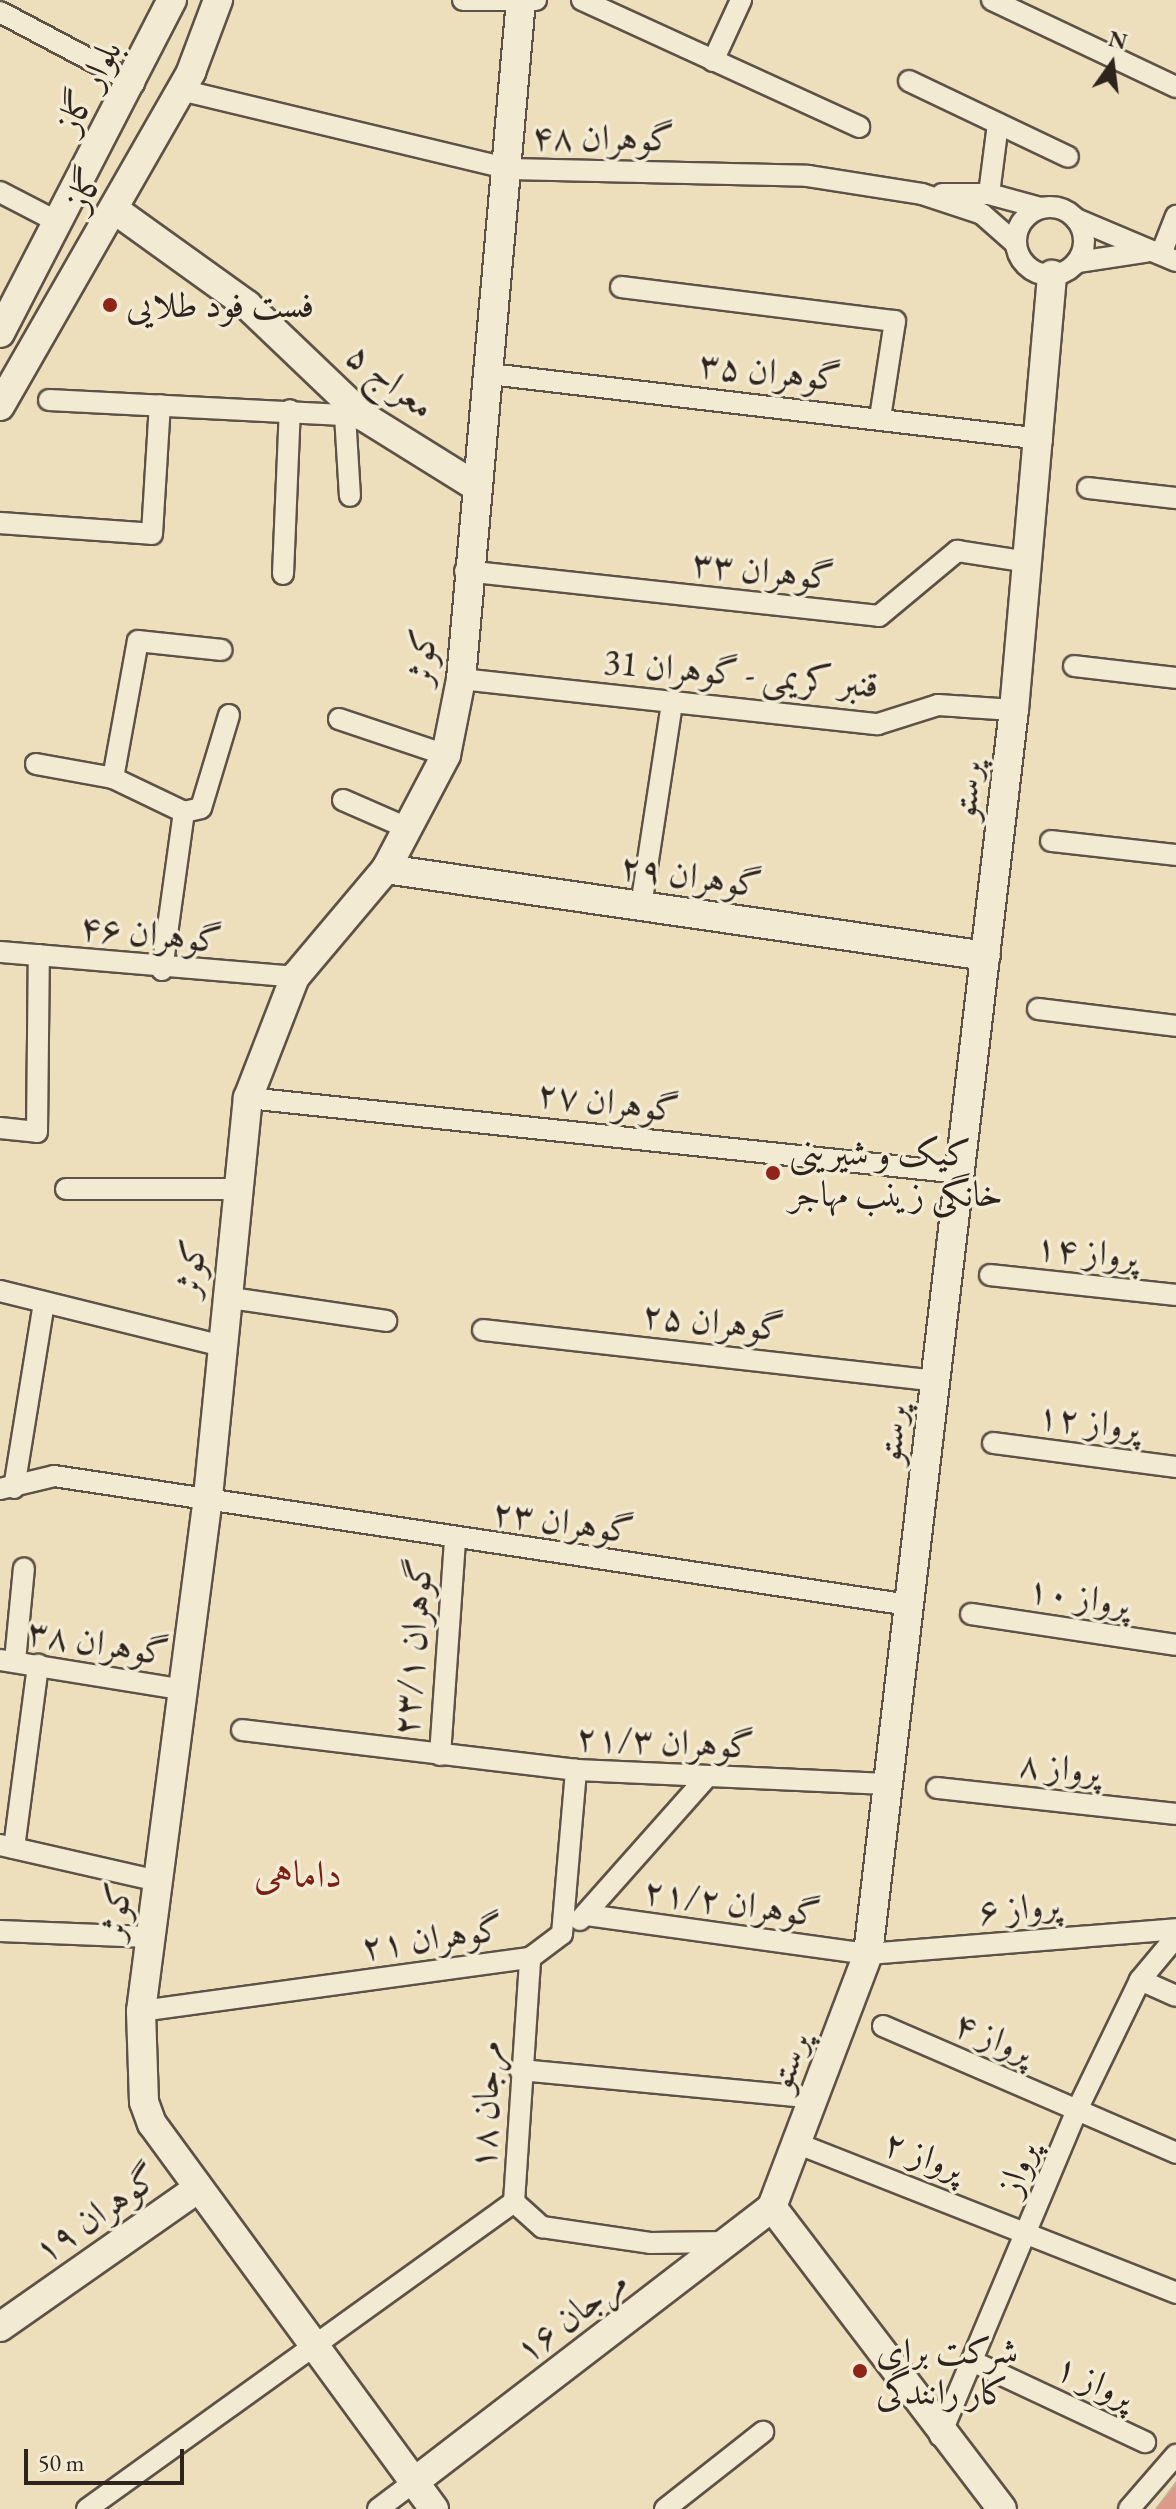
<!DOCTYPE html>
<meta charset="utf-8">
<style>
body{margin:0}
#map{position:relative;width:1176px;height:2509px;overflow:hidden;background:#eddebc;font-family:"EB Garamond",Amiri,serif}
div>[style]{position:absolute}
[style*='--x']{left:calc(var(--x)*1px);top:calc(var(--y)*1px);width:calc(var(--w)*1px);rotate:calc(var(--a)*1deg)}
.shadow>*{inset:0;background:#0003}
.building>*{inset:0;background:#db9a8a}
.roads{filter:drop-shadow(2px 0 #5e5246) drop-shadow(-2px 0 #5e5246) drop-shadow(0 2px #5e5246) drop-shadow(0 -2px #5e5246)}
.street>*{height:20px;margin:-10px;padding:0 10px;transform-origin:10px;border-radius:10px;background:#f3ead3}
.street>.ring{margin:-10px;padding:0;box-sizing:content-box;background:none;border:20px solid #f3ead3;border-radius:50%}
.secondary>*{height:28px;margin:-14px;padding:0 14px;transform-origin:14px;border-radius:14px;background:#f3ead3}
.dots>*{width:22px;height:22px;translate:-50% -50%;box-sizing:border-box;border:4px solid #f3ead3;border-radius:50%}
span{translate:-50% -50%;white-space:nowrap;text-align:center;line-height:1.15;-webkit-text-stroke:7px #f3ead3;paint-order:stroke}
.street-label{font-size:36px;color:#2f231e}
.poi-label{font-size:36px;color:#2f231e}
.left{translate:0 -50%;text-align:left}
.neighbourhood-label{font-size:38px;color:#7a1f14}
.north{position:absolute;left:1072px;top:24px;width:80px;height:80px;-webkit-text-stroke:6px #f3ead3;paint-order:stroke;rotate:14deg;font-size:22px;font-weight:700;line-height:32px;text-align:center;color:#2f231e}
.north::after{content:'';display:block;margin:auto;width:28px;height:36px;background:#2f231e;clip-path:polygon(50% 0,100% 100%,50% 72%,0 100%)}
.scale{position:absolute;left:24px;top:2449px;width:160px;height:36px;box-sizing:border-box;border:4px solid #2f231e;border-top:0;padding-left:10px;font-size:24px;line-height:28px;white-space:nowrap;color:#2f231e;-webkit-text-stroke:6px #f3ead3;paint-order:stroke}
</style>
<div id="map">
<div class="shadow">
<i style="clip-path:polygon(1176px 2481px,1176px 2509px,1155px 2509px)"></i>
</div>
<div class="building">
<i style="clip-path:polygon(1176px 2485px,1176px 2509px,1156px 2509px)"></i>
</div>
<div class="roads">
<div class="street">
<i style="--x:463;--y:0;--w:73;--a:0"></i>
<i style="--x:582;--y:0;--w:305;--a:24.6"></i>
<i style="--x:992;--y:0;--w:204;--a:25.3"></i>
<i style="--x:0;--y:12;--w:152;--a:27.9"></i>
<i style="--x:713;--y:61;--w:67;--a:-65.3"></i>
<i style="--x:909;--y:81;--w:176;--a:25.5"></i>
<i style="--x:181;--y:90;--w:338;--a:13.5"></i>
<i style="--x:510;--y:169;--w:298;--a:1.3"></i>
<i style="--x:808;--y:176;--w:115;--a:9"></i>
<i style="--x:922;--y:194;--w:63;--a:18.4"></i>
<i style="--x:982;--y:214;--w:45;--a:41.4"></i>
<i style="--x:0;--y:192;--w:68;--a:27.3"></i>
<i style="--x:942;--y:194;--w:47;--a:0"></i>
<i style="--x:989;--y:194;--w:54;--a:15.1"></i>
<i style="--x:989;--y:194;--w:71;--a:-82.7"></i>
<i class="ring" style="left:1016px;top:207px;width:48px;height:48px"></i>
<i style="--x:1076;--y:219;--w:108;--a:22.8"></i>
<i style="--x:1161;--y:254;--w:41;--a:-68.5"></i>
<i style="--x:1078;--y:262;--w:68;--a:-8.5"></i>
<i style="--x:621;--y:287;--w:276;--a:7.1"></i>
<i style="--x:895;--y:321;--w:98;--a:98.8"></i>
<i style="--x:490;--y:374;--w:556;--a:6.72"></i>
<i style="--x:49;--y:400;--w:314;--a:2.9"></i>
<i style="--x:345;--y:415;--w:81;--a:86.5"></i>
<i style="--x:1088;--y:488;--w:89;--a:6.5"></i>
<i style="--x:0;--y:523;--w:152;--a:4.1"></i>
<i style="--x:152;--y:534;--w:129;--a:-86.5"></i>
<i style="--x:465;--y:571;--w:416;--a:6.2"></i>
<i style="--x:879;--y:616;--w:102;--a:-39.8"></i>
<i style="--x:957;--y:551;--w:73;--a:8.7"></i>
<i style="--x:283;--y:574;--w:164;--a:-87.6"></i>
<i style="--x:1074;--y:666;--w:103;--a:6.7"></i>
<i style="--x:461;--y:679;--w:419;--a:6.2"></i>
<i style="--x:878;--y:724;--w:63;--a:-17.6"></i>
<i style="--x:938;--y:705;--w:76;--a:3.8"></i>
<i style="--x:339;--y:719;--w:113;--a:18.6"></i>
<i style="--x:36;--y:764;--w:78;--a:10.3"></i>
<i style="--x:113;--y:778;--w:79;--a:25.6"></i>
<i style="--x:113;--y:778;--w:139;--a:-79.7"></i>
<i style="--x:138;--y:641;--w:84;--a:6.1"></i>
<i style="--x:343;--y:800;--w:70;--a:23.6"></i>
<i style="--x:1051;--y:841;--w:126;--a:6.4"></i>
<i style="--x:641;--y:906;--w:204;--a:-81.3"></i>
<i style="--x:0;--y:952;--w:296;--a:4.8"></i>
<i style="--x:162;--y:970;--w:160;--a:-82.1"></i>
<i style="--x:184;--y:812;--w:17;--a:-13"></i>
<i style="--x:201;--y:808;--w:97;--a:-73.2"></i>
<i style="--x:1038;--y:1009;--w:139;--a:7"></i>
<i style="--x:248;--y:1098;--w:716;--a:6.01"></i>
<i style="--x:0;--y:1128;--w:37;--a:6"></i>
<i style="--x:37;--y:1132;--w:177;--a:-89.4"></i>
<i style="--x:66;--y:1189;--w:173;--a:0"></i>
<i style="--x:990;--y:1275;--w:187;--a:6.1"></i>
<i style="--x:0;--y:1291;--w:225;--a:13.9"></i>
<i style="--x:224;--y:1297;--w:164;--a:8.4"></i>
<i style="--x:483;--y:1330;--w:455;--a:6.4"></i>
<i style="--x:993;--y:1443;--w:185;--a:7.5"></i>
<i style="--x:14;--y:1488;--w:188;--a:-80.8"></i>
<i style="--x:0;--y:1489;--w:56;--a:-13.5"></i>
<i style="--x:54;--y:1476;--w:865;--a:8.58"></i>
<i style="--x:971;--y:1614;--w:207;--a:8.6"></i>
<i style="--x:0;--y:1660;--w:187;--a:9.2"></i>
<i style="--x:15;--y:1661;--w:93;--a:-84.5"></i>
<i style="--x:242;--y:1730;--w:336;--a:6.8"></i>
<i style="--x:576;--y:1770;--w:312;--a:2.6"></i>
<i style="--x:440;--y:1755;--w:217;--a:-86"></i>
<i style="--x:937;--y:1788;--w:240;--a:6.2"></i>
<i style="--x:0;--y:1845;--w:162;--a:12.8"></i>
<i style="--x:14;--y:1848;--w:185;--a:-82.5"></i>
<i style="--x:587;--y:1915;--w:284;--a:7.9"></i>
<i style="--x:868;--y:1954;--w:309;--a:-4.6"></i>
<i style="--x:580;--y:1920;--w:188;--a:-48.4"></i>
<i style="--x:0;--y:1931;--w:149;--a:2.3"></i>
<i style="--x:1140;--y:1980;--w:39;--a:24"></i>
<i style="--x:141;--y:2011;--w:393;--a:-7.8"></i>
<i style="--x:530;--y:1958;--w:40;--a:-37"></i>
<i style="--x:562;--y:1934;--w:165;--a:-85.1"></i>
<i style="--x:883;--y:2026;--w:319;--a:23.4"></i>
<i style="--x:520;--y:2070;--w:296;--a:5.4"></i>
<i style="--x:796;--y:2143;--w:409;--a:21.5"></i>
<i style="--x:514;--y:2202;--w:38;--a:42"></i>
<i style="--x:542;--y:2227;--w:109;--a:8.4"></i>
<i style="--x:650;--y:2243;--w:80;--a:-0.7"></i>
<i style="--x:974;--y:2362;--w:189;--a:25.1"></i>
<i style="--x:940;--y:2436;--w:354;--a:-67.2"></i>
<i style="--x:1077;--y:2110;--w:144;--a:-64.1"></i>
<i style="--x:1140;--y:1980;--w:56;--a:-50.1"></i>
<i style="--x:87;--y:2509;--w:526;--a:-35.71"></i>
<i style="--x:514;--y:2202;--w:245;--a:-86.2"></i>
<i style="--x:378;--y:2509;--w:45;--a:-36.9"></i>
<i style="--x:665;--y:2509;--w:125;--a:-38.2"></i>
<i style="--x:1129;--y:2509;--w:72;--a:-49"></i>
</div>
<div class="secondary">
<i style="--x:115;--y:210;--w:163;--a:35.7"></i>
<i style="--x:247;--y:305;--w:161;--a:43.7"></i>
<i style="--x:363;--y:416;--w:131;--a:31.9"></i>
<i style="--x:0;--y:333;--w:375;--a:-62.7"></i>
<i style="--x:0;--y:406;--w:385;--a:-60.2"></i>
<i style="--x:191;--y:72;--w:77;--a:-69.4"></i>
<i style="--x:386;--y:869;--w:606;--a:8.25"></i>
<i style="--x:0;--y:2327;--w:241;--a:-35"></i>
<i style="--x:414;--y:2482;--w:451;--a:-37.5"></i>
<i style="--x:434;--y:2509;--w:477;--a:-126.2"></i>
<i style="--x:152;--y:2124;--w:23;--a:-110"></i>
<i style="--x:144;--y:2102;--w:91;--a:-91.9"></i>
<i style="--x:141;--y:2011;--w:518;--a:-82.57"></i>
<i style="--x:208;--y:1497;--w:401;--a:-84.3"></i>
<i style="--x:248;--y:1098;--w:130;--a:-68.8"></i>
<i style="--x:295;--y:977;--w:141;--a:-49.9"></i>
<i style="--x:386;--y:869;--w:129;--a:-62.2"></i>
<i style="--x:446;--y:755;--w:77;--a:-78.8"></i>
<i style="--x:461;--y:679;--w:682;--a:-84.95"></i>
<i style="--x:1002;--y:2509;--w:380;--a:-127.3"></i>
<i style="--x:772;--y:2207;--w:271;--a:-69.2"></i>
<i style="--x:868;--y:1954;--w:1253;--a:-83.31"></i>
<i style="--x:1014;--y:710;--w:437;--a:-85"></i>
</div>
</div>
<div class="dots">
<i style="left:110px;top:305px;background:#8f2418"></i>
<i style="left:773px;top:1173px;background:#8f2418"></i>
<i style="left:860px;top:2371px;background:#8f2418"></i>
</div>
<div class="street-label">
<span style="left:88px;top:86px;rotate:-62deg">بلوار گاز</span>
<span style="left:603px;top:137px;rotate:1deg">گوهران ۴۸</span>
<span style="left:84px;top:189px;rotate:-61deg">گاز</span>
<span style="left:770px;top:371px;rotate:6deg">گوهران ۳۵</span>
<span style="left:391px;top:380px;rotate:38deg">معراج ۵</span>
<span style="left:763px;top:570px;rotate:6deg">گوهران ۳۳</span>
<span style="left:421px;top:657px;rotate:-85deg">کوثر</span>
<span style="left:741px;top:673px;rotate:5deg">قنبر کریمی - گوهران 31</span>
<span style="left:966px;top:790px;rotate:-83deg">پرستو</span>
<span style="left:691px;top:875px;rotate:8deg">گوهران ۲۹</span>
<span style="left:151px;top:933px;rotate:6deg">گوهران ۴۶</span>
<span style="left:608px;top:1101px;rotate:7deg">گوهران ۲۷</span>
<span style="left:1087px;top:1251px;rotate:6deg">پرواز ۱۴</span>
<span style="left:190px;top:1268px;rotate:-82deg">کوثر</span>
<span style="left:713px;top:1321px;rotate:6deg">گوهران ۲۵</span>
<span style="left:1089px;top:1421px;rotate:7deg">پرواز ۱۲</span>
<span style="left:891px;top:1434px;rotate:-83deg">پرستو</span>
<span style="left:563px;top:1521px;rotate:8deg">گوهران ۲۳</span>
<span style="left:1079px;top:1596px;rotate:9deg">پرواز ۱۰</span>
<span style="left:98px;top:1642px;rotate:9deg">گوهران ۳۸</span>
<span style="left:412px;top:1647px;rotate:-85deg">گوهران ۲۳/۱</span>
<span style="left:665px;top:1741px;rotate:3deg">گوهران ۲۱/۳</span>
<span style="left:1060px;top:1767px;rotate:6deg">پرواز ۸</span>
<span style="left:732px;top:1902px;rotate:8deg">گوهران ۲۱/۲</span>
<span style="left:1019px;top:1907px;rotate:-5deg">پرواز ۶</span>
<span style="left:115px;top:1911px;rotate:-82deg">کوثر</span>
<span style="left:432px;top:1937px;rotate:-8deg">گوهران ۲۱</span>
<span style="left:994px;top:2037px;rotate:23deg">پرواز ۴</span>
<span style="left:788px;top:2061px;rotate:-69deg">پرستو</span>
<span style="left:485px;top:2105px;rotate:-87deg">مرجان ۱۸</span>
<span style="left:924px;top:2155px;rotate:21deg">پرواز ۲</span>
<span style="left:1017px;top:2168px;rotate:-68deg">پرواز</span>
<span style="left:96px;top:2213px;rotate:-35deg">گوهران ۱۹</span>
<span style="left:571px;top:2315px;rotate:-37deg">مرجان ۱۶</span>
<span style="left:1095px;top:2381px;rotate:25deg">پرواز ۱</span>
</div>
<div class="poi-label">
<span class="left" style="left:126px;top:305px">فست فود طلایی</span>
<span class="left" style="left:789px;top:1173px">کیک و شیرینی<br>خانگی زینب مهاجر</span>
<span class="left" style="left:876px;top:2371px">شركت براى<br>كار رانندگى</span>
</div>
<div class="neighbourhood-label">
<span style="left:298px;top:1874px">داماهی</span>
</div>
<div class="north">N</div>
<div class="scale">50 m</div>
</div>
